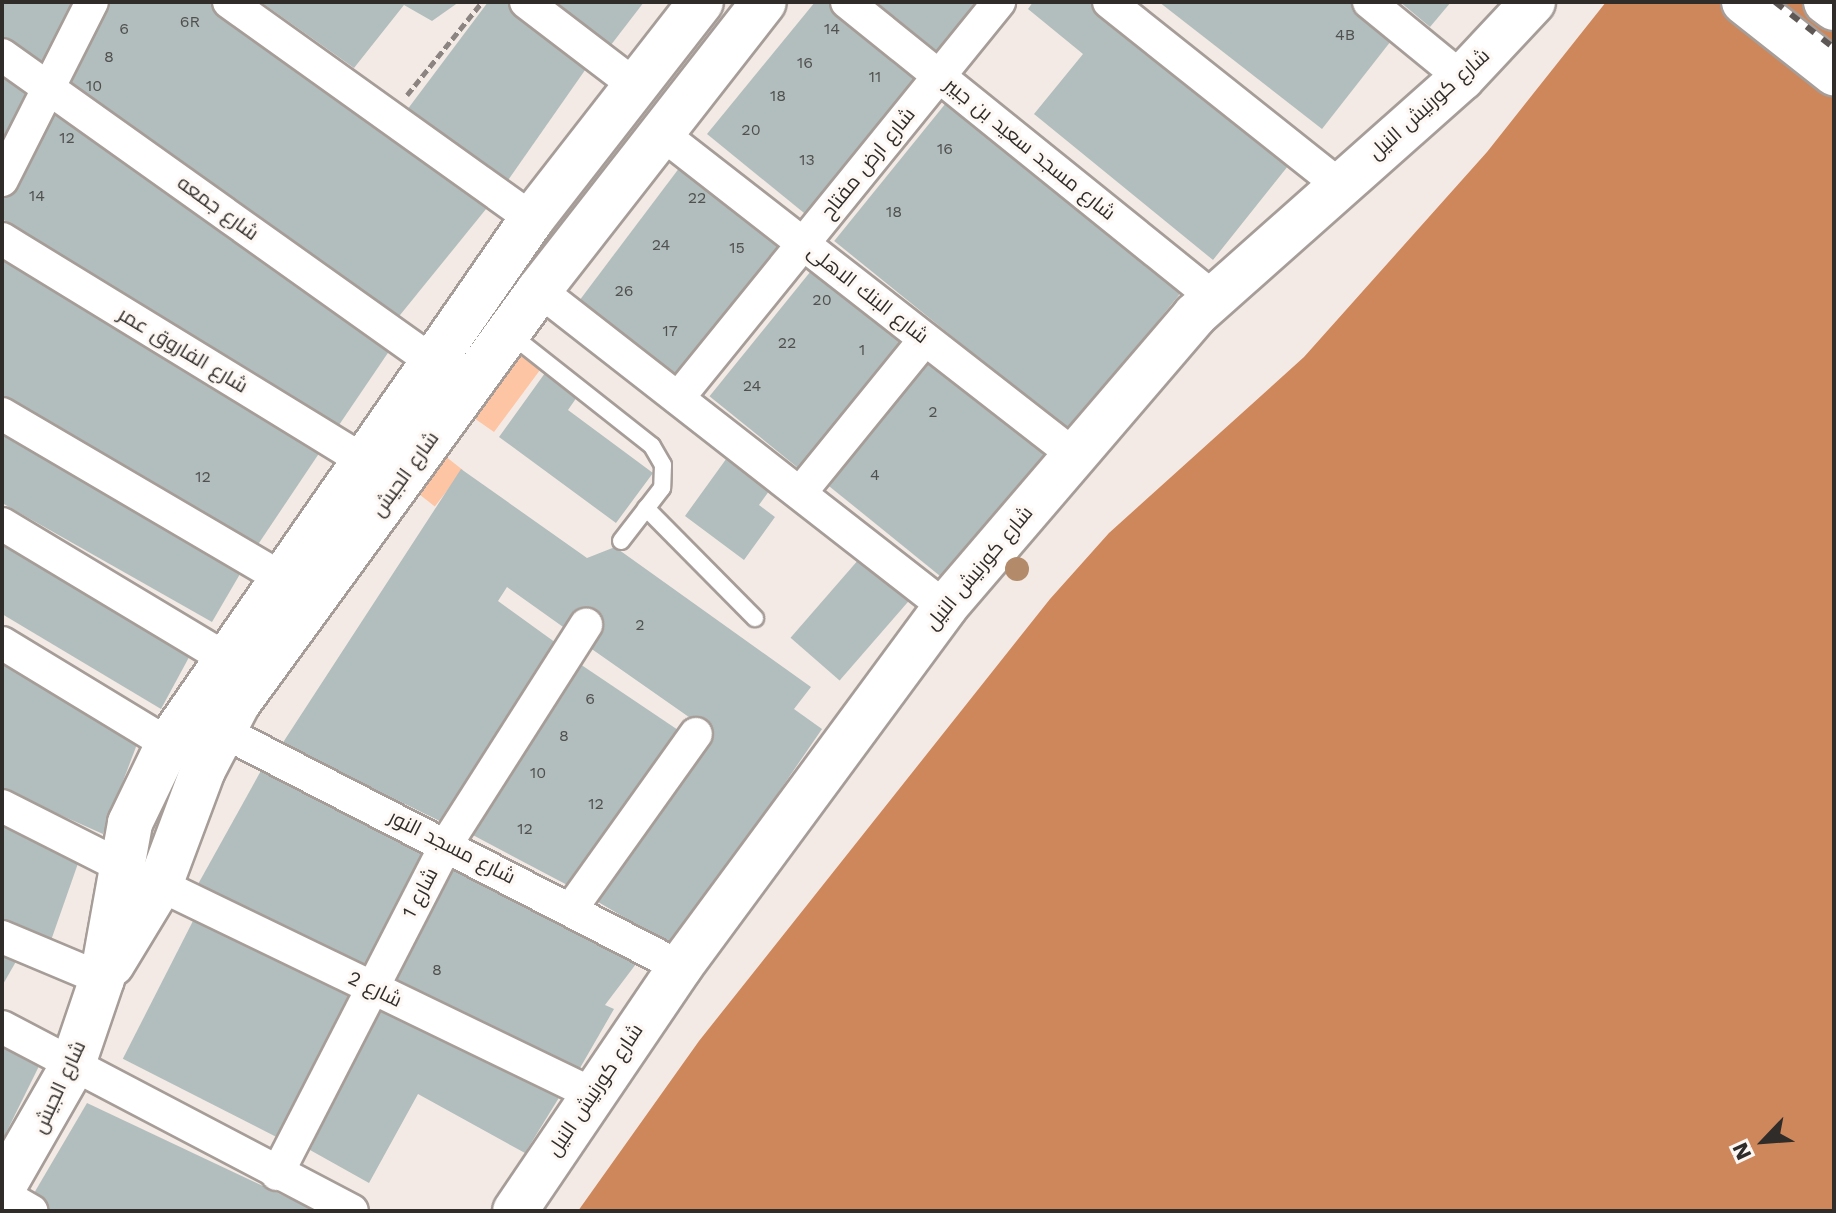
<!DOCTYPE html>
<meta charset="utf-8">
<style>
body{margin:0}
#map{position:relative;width:1836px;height:1213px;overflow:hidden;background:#f4eae5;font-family:"Work Sans",Cairo,sans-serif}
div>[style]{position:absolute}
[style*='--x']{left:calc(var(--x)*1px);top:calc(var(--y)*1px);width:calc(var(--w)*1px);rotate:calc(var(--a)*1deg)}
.green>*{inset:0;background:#fdc5a4;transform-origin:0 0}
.water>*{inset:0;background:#ce875b}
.building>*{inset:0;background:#b2bebd;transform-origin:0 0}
.path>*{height:5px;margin-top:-2.5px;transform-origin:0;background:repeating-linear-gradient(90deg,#8b8481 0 8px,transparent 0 12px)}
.roads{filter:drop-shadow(2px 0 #a69d98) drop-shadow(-2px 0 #a69d98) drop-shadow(0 2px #a69d98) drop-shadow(0 -2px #a69d98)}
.service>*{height:16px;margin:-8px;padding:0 8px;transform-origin:8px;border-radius:8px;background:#fff}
.minor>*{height:32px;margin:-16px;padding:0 16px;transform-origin:16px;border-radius:16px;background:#fff}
.secondary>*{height:44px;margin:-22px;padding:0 22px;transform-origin:22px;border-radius:22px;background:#fff}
.trunk>*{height:44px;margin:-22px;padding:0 22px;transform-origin:22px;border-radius:22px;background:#fff}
.rail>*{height:6px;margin-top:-3px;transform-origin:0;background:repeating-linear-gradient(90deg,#5d5755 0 10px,transparent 0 20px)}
.trees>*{width:24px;height:24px;margin:-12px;border-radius:50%;background:#b38a6a}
span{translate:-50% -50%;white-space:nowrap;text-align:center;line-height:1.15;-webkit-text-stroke:6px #fef8f5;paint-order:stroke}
.number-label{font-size:16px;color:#50504f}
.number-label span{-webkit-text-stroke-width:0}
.street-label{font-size:20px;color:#302c2a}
.frame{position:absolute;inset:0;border:4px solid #302c2a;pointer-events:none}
.north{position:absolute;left:1724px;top:1101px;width:80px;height:80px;-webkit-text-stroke:6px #fef8f5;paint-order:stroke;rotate:245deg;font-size:22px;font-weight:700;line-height:32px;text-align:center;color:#302c2a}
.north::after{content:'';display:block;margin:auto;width:28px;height:36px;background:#302c2a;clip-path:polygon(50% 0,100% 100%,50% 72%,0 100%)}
</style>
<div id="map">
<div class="green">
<i style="clip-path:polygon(521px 355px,540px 370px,494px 432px,471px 416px)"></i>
<i style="left:445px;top:456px;width:23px;height:46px;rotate:38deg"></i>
</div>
<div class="water">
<i style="clip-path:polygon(1606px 2px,1834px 2px,1834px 1211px,578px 1211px,699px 1041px,1050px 599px,1109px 533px,1304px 357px,1487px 152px)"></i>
</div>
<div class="building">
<i style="clip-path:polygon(2px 2px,84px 2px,49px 73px,2px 42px)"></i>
<i style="clip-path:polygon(104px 2px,216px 2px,495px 198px,396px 320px,61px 86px)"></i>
<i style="clip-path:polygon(261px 2px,459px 2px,432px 21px,404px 5px,354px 68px)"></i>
<i style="clip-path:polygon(488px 2px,507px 2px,590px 63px,506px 183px,407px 110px)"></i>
<i style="clip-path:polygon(539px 2px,644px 2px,604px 54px)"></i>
<i style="clip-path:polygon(815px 2px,832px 2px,923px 76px,809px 217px,707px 134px)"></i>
<i style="clip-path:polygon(876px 2px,985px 2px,942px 55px)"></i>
<i style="clip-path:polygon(1033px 2px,1103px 2px,1296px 156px,1213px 260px,1034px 114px,1083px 54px,1028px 9px)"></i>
<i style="clip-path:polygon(1159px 2px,1360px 2px,1398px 32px,1322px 129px)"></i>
<i style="clip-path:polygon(1400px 2px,1451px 2px,1430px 27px)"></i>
<i style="clip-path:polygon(2px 67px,40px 94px,2px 165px)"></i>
<i style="left:950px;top:98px;width:302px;height:184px;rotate:39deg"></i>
<i style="clip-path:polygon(54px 102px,396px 341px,339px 425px,2px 219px,2px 201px)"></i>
<i style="left:686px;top:159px;width:137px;height:189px;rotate:37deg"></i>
<i style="clip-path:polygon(2px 248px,326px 443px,257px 546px,2px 397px)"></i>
<i style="left:819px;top:261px;width:122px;height:174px;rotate:39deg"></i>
<i style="left:934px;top:351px;width:157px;height:171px;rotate:39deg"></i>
<i style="clip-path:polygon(545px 373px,577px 397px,568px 410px,653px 473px,616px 523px,499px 437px)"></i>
<i style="clip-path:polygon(2px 422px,247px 562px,212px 622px,2px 503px)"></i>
<i style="clip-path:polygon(729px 455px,772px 487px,759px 505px,775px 517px,744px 560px,685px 516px)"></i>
<i style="clip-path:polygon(461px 469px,587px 558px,615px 547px,811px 687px,794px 709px,822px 729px,673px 946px,593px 899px,706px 729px,586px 645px,603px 619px,590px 610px,573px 634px,507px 587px,498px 601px,563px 648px,454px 828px,282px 744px)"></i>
<i style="clip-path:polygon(2px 534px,194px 648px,161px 709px,2px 614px)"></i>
<i style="left:866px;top:551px;width:65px;height:115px;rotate:41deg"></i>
<i style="clip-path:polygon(2px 655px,142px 731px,103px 834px,2px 789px)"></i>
<i style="clip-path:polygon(577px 662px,681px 732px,571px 887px,469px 833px)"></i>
<i style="left:268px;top:758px;width:187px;height:145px;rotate:29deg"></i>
<i style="clip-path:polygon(2px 812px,82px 852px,48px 949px,2px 928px)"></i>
<i style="clip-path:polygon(456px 856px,639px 960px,605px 1005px,614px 1009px,580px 1068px,390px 987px)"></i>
<i style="left:195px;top:917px;width:184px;height:159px;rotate:27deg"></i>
<i style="clip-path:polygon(2px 951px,18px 958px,2px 986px)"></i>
<i style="clip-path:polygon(382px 1006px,560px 1096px,525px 1153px,418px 1094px,369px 1183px,310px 1150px)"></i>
<i style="clip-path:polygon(2px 1034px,43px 1058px,2px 1141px)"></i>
<i style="clip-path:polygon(87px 1103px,316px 1211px,50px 1211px,30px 1200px)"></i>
</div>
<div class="path">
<i style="--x:407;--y:95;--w:119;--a:-51.1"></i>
</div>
<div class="roads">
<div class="service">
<i style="--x:509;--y:333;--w:182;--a:38.3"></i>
<i style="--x:652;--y:446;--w:22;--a:60"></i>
<i style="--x:663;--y:465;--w:23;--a:92"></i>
<i style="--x:662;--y:488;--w:67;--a:127.7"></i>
<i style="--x:646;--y:508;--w:155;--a:45.3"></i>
</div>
<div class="minor">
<i style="--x:229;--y:2;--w:373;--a:35.6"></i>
<i style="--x:526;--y:2;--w:138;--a:37.4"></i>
<i style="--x:847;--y:2;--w:470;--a:38.9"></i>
<i style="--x:1109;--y:2;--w:294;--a:38.5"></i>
<i style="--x:1369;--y:2;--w:120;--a:39.3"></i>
<i style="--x:2;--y:55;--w:529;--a:35.46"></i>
<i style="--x:661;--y:133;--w:524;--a:37.94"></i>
<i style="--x:2;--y:180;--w:199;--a:-63.2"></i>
<i style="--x:2;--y:239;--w:425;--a:31.5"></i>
<i style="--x:539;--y:290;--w:515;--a:37.98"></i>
<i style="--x:678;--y:398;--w:510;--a:-50.97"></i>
<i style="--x:2;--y:414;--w:326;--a:30.4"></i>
<i style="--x:800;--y:493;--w:198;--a:-50.9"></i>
<i style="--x:2;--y:524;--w:262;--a:31"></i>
<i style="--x:2;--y:643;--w:194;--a:31.3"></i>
<i style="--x:222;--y:731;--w:515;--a:27.26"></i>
<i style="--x:2;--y:806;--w:133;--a:26.8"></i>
<i style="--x:160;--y:885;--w:478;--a:25.8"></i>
<i style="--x:571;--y:909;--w:215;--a:-54.5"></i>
<i style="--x:2;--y:937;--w:108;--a:22.8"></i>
<i style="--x:2;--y:1027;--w:395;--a:27.7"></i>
<i style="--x:277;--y:1174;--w:372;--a:-62.8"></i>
<i style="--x:447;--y:843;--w:259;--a:-57.5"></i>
<i style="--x:2;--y:1194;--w:34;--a:30"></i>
</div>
<div class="secondary">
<i style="--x:112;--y:964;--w:92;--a:-58.7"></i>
<i style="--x:160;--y:885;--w:123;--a:-69.5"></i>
<i style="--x:203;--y:770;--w:76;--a:-62.4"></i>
<i style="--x:238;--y:703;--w:511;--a:-53.91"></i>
<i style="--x:539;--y:290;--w:365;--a:-52"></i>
<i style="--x:2;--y:1189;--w:141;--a:-60.2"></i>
<i style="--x:72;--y:1067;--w:93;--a:-71.2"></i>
<i style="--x:102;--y:979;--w:158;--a:-79.8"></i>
<i style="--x:130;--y:823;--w:88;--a:-64.3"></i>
<i style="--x:168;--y:744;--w:639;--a:-55.27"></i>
<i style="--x:532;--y:219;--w:275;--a:-52.1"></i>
<i style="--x:515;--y:1211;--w:295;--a:-55.9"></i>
<i style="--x:680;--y:967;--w:447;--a:-53.6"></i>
<i style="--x:945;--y:607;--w:384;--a:-49.4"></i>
<i style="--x:1195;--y:315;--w:357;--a:-41.6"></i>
<i style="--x:1462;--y:78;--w:104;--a:-46.9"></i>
</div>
<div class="trunk">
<i style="--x:1744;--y:2;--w:115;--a:38.3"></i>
<i style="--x:1826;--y:2;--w:10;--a:37"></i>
</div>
</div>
<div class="rail">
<i style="--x:1775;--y:2;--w:75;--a:37.9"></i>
</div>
<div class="trees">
<i style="left:1017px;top:569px"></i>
</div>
<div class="number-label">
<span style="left:190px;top:22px">6R</span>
<span style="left:124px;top:29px">6</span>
<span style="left:832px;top:29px">14</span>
<span style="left:1345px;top:35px">4B</span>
<span style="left:109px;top:57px">8</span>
<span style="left:805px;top:63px">16</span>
<span style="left:875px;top:77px">11</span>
<span style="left:94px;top:86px">10</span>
<span style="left:778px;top:96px">18</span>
<span style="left:751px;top:130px">20</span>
<span style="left:67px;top:138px">12</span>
<span style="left:945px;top:149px">16</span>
<span style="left:807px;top:160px">13</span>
<span style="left:37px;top:196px">14</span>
<span style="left:697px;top:198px">22</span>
<span style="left:894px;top:212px">18</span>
<span style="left:661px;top:245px">24</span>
<span style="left:737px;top:248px">15</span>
<span style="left:624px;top:291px">26</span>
<span style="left:822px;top:300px">20</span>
<span style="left:670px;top:331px">17</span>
<span style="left:787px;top:343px">22</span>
<span style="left:862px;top:350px">1</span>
<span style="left:752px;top:386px">24</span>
<span style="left:933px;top:412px">2</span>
<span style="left:875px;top:475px">4</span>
<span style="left:203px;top:477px">12</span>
<span style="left:640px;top:625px">2</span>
<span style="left:590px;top:699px">6</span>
<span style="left:564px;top:736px">8</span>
<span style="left:538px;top:773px">10</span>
<span style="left:596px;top:804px">12</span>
<span style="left:525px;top:829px">12</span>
<span style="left:437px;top:970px">8</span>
</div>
<div class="street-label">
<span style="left:1429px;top:104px;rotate:-42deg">شارع كورنيش النيل</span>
<span style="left:1030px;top:149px;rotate:39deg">شارع مسجد سعيد بن جبير</span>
<span style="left:868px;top:163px;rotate:-51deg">شارع ارض مفتاح</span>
<span style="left:218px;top:208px;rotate:36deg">شارع جمعه</span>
<span style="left:868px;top:294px;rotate:38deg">شارع البنك الاهلى</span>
<span style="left:183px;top:350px;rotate:31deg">شارع الفاروق عمر</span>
<span style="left:405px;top:474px;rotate:-54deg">شارع الجيش</span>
<span style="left:979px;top:568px;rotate:-50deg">شارع كورنيش النيل</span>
<span style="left:452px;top:847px;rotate:27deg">شارع مسجد النور</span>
<span style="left:420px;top:893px;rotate:-62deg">شارع 1</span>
<span style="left:375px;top:989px;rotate:26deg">شارع 2</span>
<span style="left:59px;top:1087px;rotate:-65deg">شارع الجيش</span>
<span style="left:595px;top:1090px;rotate:-56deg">شارع كورنيش النيل</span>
</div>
<div class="frame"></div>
<div class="north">N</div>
</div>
